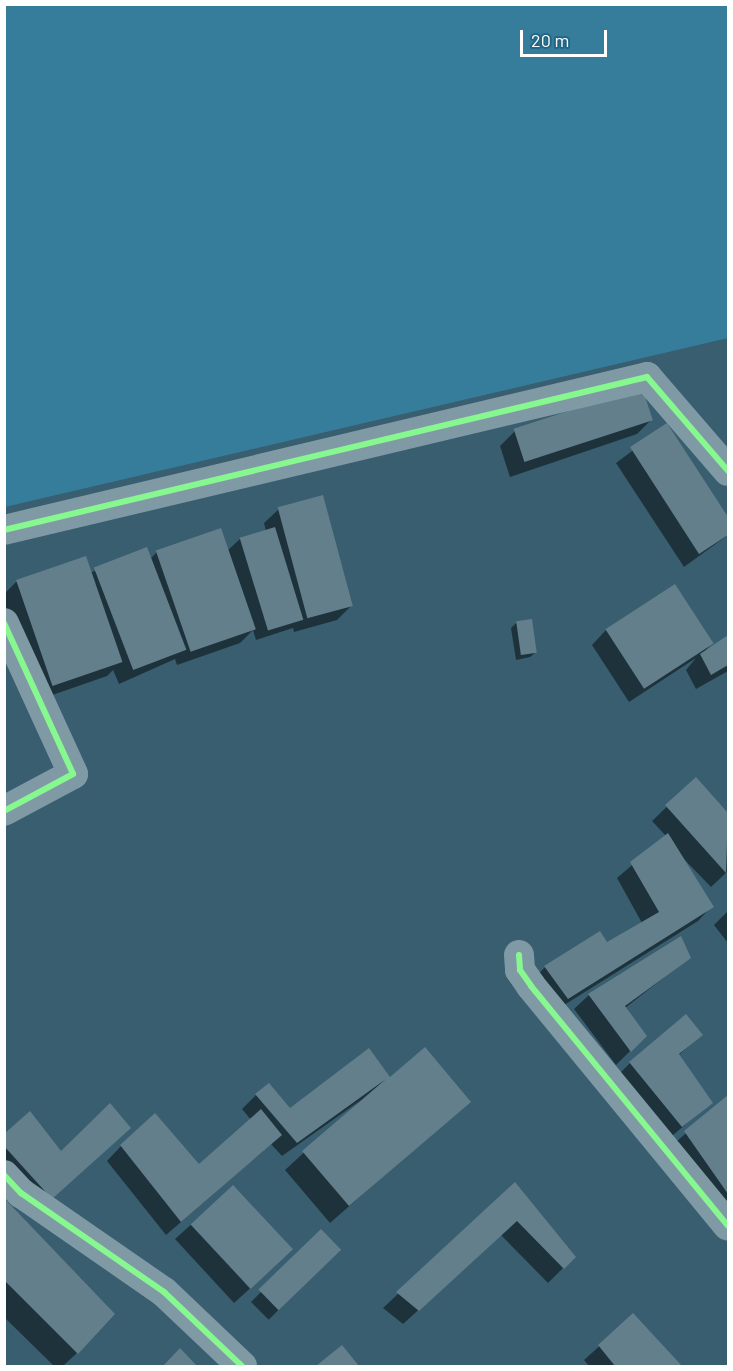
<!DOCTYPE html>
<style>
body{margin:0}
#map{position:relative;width:733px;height:1371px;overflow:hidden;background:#385e70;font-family:Barlow,sans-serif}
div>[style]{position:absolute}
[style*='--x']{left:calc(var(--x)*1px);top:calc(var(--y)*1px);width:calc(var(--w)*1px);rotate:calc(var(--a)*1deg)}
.green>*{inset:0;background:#367d9c}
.shadow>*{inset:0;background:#0007;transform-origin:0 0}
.building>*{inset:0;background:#637f8c;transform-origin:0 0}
.minor>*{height:30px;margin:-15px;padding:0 15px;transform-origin:15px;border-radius:15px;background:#7f9aa5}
.cycleway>*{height:6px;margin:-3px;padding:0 3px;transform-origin:3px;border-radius:3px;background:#87f88f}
span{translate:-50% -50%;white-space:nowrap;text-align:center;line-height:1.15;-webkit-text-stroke:6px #226686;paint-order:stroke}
.frame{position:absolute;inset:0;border:6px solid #fff;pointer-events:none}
.scale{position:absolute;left:520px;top:30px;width:87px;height:27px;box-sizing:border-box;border:3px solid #fff;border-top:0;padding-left:8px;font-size:18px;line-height:21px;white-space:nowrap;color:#fff;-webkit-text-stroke:4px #226686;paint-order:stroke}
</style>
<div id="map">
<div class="green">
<i style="clip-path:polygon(4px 5px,728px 5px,728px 338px,5px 507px)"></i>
</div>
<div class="shadow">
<i style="clip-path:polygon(652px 419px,637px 434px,510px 477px,500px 446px,515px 431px)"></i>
<i style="clip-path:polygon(667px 425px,728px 519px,728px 535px,684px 567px,616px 463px)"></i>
<i style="clip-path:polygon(279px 509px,352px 605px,337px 620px,294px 632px,293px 628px,256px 640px,253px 630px,240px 643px,177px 665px,175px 659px,119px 684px,113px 670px,107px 676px,38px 700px,4px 605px,4px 594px,16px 582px,90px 573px,146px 549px,150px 559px,157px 552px,227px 551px,240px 539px,266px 531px,264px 523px)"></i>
<i style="clip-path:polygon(516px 623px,535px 653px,530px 657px,516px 660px,511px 628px)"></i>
<i style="clip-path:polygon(606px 630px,712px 643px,702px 655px,728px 637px,728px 671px,696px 689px,686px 670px,696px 658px,629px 702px,592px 645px)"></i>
<i style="clip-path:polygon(696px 779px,728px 815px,728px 871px,711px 887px,680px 855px,712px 906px,698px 921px,553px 1012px,531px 982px,545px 967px,606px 944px,642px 923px,617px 878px,666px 836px,652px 821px)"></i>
<i style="clip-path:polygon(728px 911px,728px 943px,714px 925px)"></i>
<i style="clip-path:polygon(689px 958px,625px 1008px,645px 1036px,616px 1065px,574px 1009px,589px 995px)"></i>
<i style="clip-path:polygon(701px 1035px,679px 1055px,711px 1103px,666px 1141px,615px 1078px,630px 1063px)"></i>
<i style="clip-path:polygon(369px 1050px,389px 1079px,469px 1101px,330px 1223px,285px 1170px,361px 1100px,282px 1156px,271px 1144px,166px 1235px,107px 1161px,121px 1146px,199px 1167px,251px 1120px,242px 1109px,256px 1095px,290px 1110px)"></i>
<i style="clip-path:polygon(728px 1097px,728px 1201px,716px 1212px,670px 1147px)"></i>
<i style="clip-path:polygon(110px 1105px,36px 1213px,4px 1177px,4px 1136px,61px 1153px)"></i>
<i style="clip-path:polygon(515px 1184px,574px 1257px,548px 1283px,501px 1235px,403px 1324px,383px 1308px)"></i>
<i style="clip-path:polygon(233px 1187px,276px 1265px,234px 1303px,175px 1239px)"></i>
<i style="clip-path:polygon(4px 1200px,77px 1353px,63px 1366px,54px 1366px,4px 1317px)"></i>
<i style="left:321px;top:1232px;width:25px;height:99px;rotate:45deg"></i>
<i style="clip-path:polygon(633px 1316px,680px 1366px,589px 1366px,584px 1360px)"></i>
<i style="clip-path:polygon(342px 1347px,358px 1366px,318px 1366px)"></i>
</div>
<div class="building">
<i style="left:642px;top:387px;width:35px;height:135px;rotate:72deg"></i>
<i style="clip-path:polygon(667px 423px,728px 517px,728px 535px,699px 554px,630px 447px)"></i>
<i style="left:323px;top:495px;width:115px;height:47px;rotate:75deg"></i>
<i style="left:275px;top:527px;width:97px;height:37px;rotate:73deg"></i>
<i style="left:221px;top:528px;width:107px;height:69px;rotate:71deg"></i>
<i style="left:147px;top:547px;width:110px;height:57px;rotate:69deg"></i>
<i style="left:86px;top:556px;width:112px;height:74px;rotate:71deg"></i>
<i style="left:675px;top:584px;width:71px;height:83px;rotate:57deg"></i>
<i style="left:532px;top:619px;width:34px;height:16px;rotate:82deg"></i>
<i style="clip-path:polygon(728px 635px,728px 665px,711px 675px,700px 654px)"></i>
<i style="clip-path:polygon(696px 777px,728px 813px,726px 873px,665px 805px)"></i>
<i style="clip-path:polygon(668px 833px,714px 907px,568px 999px,544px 966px,600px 931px,607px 942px,659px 912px,630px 862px)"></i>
<i style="clip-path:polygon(681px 936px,691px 958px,625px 1006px,647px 1036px,631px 1052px,588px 994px)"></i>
<i style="clip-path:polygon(686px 1014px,703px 1035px,679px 1054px,713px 1103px,682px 1127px,629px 1062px)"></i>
<i style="clip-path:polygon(425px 1047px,471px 1102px,349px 1206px,302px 1151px,386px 1079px,297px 1143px,255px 1094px,269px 1083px,290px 1108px,369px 1048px,390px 1077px)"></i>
<i style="clip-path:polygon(728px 1095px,728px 1194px,684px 1131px)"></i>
<i style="clip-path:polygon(110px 1103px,131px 1128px,52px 1199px,4px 1146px,4px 1134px,30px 1111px,61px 1151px)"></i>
<i style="clip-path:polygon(261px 1109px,282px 1135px,181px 1222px,120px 1145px,155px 1113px,199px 1164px)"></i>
<i style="clip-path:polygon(515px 1182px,576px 1257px,564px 1269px,517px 1221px,419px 1311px,396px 1292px)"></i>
<i style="left:233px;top:1185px;width:88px;height:58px;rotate:47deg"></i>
<i style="clip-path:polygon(4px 1198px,115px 1314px,78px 1354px,4px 1280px)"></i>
<i style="left:321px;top:1229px;width:29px;height:87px;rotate:46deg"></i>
<i style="clip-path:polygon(633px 1313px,682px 1366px,615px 1366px,598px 1345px)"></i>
<i style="clip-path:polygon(342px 1345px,359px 1366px,316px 1366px)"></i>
<i style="clip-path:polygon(180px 1348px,197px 1366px,163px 1366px)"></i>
</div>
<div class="minor">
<i style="--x:4;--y:530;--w:661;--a:-13.38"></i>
<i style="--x:647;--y:377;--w:124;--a:49.2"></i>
<i style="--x:4;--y:623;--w:166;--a:65.4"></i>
<i style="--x:73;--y:774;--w:78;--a:151.8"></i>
<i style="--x:519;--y:955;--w:15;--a:86"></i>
<i style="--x:520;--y:970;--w:19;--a:55"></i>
<i style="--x:531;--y:986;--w:310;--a:50.6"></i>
<i style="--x:4;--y:1175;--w:25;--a:47"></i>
<i style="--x:21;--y:1193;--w:174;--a:34.7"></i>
<i style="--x:164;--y:1292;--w:108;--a:43.5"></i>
</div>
<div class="cycleway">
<i style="--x:4;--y:530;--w:661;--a:-13.38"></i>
<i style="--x:647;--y:377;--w:124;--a:49.2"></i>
<i style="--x:4;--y:623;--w:166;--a:65.4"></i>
<i style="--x:73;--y:774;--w:78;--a:151.8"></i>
<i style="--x:519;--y:955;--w:15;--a:86"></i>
<i style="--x:520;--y:970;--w:19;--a:55"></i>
<i style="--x:531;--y:986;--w:310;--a:50.6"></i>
<i style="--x:4;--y:1175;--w:25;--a:47"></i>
<i style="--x:21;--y:1193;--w:174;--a:34.7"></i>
<i style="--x:164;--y:1292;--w:108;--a:43.5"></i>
</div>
<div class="frame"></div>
<div class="scale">20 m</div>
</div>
